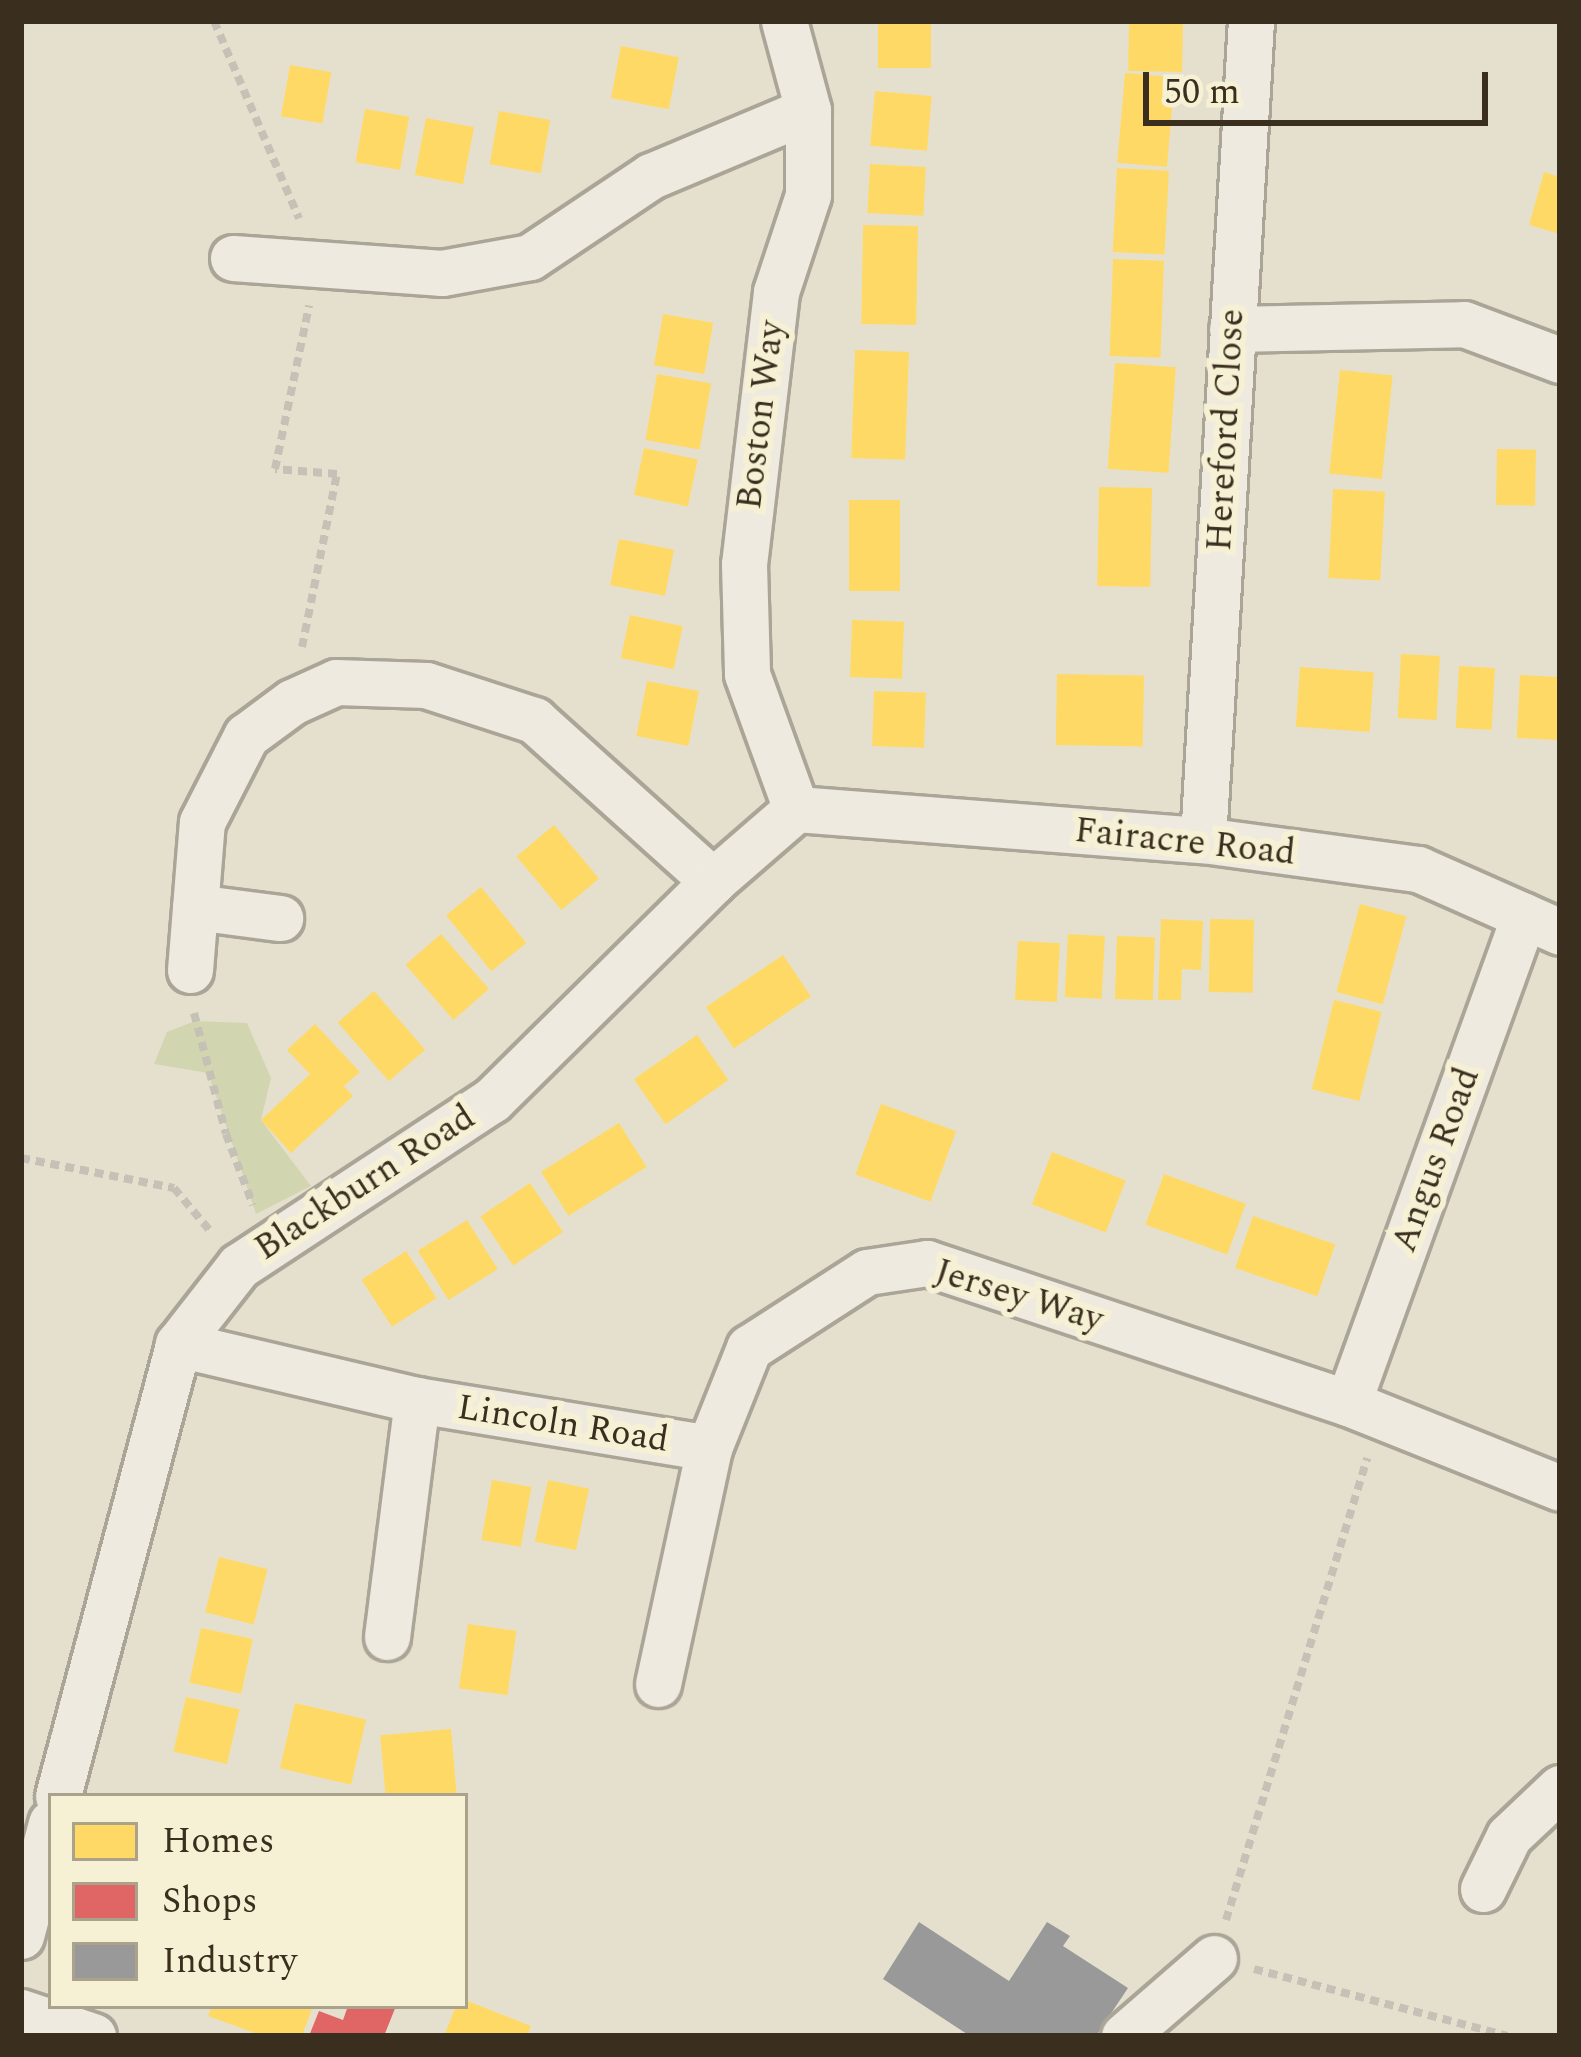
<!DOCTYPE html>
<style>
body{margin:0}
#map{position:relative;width:1581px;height:2057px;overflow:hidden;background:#e5e0ce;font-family:Spectral,serif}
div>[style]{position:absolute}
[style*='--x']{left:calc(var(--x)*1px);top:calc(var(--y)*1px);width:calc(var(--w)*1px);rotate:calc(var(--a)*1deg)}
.green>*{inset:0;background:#d2d6b0}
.homes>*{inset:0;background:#ffd966;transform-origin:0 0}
.shops>*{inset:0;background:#e06666}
.industry>*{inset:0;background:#999}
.path>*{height:8px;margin-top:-4px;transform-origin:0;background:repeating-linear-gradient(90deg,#c6c1b6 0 9px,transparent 0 15px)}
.roads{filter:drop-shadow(3px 0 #aaa597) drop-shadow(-3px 0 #aaa597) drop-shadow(0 3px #aaa597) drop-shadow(0 -3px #aaa597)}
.minor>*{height:45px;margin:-22.5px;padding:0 22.5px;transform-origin:22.5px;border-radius:22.5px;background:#eeeadf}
span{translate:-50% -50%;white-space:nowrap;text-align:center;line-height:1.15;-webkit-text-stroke:12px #f6f0d4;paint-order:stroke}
.street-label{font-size:36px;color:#3a2e1e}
.frame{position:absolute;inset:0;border:24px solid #3a2e1e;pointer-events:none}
.legend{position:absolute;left:48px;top:1793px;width:420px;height:216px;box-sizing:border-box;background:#f6f0d4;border:3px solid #aba28b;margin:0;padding:15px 21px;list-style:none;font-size:36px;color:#3a2e1e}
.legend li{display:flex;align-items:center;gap:24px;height:60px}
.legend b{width:60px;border:3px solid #aba28b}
.scale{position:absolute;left:1143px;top:72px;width:345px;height:54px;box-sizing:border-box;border:6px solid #3a2e1e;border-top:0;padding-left:15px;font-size:36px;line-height:42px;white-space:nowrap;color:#3a2e1e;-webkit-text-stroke:9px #f6f0d4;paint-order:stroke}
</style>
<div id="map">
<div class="green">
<i style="clip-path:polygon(195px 1021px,247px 1023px,271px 1078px,261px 1120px,311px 1186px,256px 1214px,208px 1073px,154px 1064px,167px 1032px)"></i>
</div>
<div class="homes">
<i style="left:878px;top:21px;width:53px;height:47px"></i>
<i style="left:1129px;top:21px;width:54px;height:50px;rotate:1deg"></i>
<i style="left:621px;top:46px;width:59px;height:53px;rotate:11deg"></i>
<i style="left:290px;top:65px;width:42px;height:52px;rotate:10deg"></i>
<i style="left:1125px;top:73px;width:50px;height:90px;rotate:5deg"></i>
<i style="left:875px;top:91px;width:57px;height:55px;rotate:5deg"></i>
<i style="left:365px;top:109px;width:45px;height:54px;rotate:10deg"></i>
<i style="left:499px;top:111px;width:52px;height:54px;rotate:10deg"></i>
<i style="left:426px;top:118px;width:49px;height:58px;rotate:11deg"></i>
<i style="left:870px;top:164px;width:56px;height:49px;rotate:3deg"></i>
<i style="left:1117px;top:168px;width:52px;height:84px;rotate:3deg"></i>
<i style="clip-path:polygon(1544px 172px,1560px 177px,1560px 234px,1529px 225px)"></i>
<i style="left:863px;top:225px;width:55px;height:99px;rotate:1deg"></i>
<i style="left:1113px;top:259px;width:51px;height:97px;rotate:2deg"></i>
<i style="left:663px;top:314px;width:51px;height:52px;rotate:10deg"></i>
<i style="left:855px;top:350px;width:54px;height:108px;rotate:2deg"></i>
<i style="left:1115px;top:363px;width:61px;height:106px;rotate:4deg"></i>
<i style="left:1340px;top:370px;width:53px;height:104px;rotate:6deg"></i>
<i style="left:657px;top:374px;width:55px;height:67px;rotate:10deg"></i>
<i style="left:644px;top:448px;width:55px;height:48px;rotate:12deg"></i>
<i style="left:1497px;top:449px;width:39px;height:56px;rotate:1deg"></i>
<i style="left:1099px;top:487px;width:53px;height:99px;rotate:1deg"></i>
<i style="left:1333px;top:489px;width:52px;height:89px;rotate:3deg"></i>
<i style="left:849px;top:500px;width:51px;height:91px"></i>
<i style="left:619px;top:539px;width:56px;height:47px;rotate:11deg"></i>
<i style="left:630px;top:615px;width:54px;height:44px;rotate:12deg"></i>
<i style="left:852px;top:620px;width:52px;height:57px;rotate:2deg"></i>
<i style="left:1401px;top:654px;width:39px;height:64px;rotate:3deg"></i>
<i style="left:1459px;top:666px;width:36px;height:62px;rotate:3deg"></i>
<i style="left:1300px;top:667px;width:74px;height:60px;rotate:4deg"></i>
<i style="left:1057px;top:674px;width:87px;height:71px;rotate:1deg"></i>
<i style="left:1520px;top:675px;width:40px;height:63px;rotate:3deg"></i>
<i style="left:647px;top:681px;width:53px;height:56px;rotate:11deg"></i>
<i style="left:874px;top:691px;width:52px;height:55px;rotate:2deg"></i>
<i style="left:554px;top:825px;width:70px;height:49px;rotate:50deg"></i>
<i style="left:481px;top:887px;width:72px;height:45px;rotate:51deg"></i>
<i style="left:1360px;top:904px;width:48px;height:91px;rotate:15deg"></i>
<i style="clip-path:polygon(1161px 919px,1203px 921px,1201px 970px,1182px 969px,1181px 1000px,1158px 1000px)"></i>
<i style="left:1210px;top:919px;width:44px;height:73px;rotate:1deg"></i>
<i style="left:441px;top:934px;width:73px;height:47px;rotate:49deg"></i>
<i style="left:1068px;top:934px;width:37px;height:63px;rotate:3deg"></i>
<i style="left:1117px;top:936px;width:38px;height:63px;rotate:2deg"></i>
<i style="left:1018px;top:941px;width:42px;height:59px;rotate:3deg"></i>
<i style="left:783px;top:955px;width:50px;height:93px;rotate:56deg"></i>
<i style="left:374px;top:991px;width:78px;height:48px;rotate:49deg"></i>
<i style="left:1334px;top:1000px;width:49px;height:92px;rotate:14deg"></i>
<i style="clip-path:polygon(315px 1024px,360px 1072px,344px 1086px,353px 1096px,291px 1153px,261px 1120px,310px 1074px,287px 1050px)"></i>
<i style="left:697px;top:1035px;width:55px;height:77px;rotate:55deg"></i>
<i style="left:881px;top:1104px;width:80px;height:75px;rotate:20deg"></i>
<i style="left:619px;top:1123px;width:52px;height:92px;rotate:58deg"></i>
<i style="left:1052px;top:1152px;width:79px;height:56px;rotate:21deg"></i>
<i style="left:1164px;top:1174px;width:87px;height:54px;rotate:20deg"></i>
<i style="left:530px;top:1183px;width:59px;height:60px;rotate:56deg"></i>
<i style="left:1253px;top:1216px;width:87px;height:55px;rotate:19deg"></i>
<i style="left:467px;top:1220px;width:58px;height:58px;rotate:58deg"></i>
<i style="left:406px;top:1251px;width:56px;height:53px;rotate:57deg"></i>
<i style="left:492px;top:1480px;width:40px;height:61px;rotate:10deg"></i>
<i style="left:548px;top:1480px;width:42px;height:63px;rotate:12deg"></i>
<i style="left:219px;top:1557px;width:50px;height:57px;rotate:14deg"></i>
<i style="left:468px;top:1624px;width:49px;height:65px;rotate:8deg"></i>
<i style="left:201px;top:1628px;width:53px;height:56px;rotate:12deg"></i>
<i style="left:186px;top:1697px;width:55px;height:56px;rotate:13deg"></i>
<i style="left:295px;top:1703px;width:73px;height:67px;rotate:13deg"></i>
<i style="left:451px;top:1729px;width:67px;height:71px;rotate:85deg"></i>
<i style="clip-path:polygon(465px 2000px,531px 2026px,527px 2036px,444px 2036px,456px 2006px,465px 2006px)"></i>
<i style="clip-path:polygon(212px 2006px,313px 2006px,302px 2036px,263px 2036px,208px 2016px)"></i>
</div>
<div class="shops">
<i style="clip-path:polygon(348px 2006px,396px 2006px,384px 2036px,309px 2036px,319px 2011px,343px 2020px)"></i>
</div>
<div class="industry">
<i style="clip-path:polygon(919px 1922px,1009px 1981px,1047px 1922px,1070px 1936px,1063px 1946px,1128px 1988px,1096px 2036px,970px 2036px,883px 1979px)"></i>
</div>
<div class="path">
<i style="--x:214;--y:21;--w:215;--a:66.7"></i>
<i style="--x:302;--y:647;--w:177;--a:-78.6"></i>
<i style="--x:337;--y:474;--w:62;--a:-175.4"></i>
<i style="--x:275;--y:469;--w:167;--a:-78.2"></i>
<i style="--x:194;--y:1013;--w:125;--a:75.2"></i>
<i style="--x:226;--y:1134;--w:76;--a:69.2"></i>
<i style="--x:21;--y:1158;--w:156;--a:11.1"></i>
<i style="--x:174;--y:1188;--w:57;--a:49.9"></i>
<i style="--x:1226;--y:1920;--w:483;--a:-73"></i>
<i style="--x:1254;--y:1969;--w:262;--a:14.8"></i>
</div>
<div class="roads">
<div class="minor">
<i style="--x:784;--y:21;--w:92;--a:74.9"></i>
<i style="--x:808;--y:110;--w:85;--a:90"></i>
<i style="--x:808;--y:195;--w:102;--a:108.3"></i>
<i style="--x:776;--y:292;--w:274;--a:96.7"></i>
<i style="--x:744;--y:564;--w:110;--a:88.4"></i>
<i style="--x:747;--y:674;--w:144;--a:70.1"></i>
<i style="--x:233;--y:258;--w:210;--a:4.1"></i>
<i style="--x:442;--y:273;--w:89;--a:-10.3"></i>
<i style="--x:530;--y:257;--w:146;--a:-33.8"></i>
<i style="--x:651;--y:176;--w:170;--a:-22.8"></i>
<i style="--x:1232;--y:329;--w:232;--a:-1.2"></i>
<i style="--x:1464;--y:324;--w:103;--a:20.6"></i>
<i style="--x:796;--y:809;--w:408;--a:4.4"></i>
<i style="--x:1203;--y:840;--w:217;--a:7.7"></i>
<i style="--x:1418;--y:869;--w:155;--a:23.9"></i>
<i style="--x:1203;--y:840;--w:820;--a:-86.65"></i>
<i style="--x:195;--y:907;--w:86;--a:7.4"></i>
<i style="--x:190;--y:970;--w:148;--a:-85.4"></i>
<i style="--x:202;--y:822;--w:97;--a:-62.9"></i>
<i style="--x:246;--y:736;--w:57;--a:-36.5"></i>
<i style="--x:292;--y:702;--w:48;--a:-24.4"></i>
<i style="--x:336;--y:682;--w:90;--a:1.9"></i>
<i style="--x:426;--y:685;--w:114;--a:18"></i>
<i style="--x:534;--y:720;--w:241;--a:42"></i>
<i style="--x:178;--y:1344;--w:245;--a:13.2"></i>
<i style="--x:417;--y:1400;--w:296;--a:9.3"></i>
<i style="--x:1348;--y:1403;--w:518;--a:-70.13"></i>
<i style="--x:387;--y:1637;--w:239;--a:-82.8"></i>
<i style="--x:658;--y:1684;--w:241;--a:-77.8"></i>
<i style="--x:709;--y:1448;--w:108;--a:-68.2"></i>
<i style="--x:749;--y:1348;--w:140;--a:-32.8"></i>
<i style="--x:867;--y:1272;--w:61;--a:-8.5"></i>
<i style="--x:927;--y:1263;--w:444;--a:18.4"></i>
<i style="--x:1348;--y:1403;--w:228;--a:21.8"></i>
<i style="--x:58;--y:1796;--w:468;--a:-75.1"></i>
<i style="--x:178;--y:1344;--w:99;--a:-52"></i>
<i style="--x:239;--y:1266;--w:303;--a:-33.3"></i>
<i style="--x:492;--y:1100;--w:311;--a:-44.7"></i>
<i style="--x:713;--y:881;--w:110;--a:-40.9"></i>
<i style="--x:1483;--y:1889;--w:59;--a:-63.9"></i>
<i style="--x:1509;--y:1836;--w:70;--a:-43.3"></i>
<i style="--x:21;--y:1936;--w:117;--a:-75.1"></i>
<i style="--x:21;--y:2012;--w:76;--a:18.4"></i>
<i style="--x:1124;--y:2036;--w:119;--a:-40.9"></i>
</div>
</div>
<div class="street-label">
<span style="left:761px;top:415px;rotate:-83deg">Boston Way</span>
<span style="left:1226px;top:430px;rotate:-87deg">Hereford Close</span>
<span style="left:1185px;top:842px;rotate:6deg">Fairacre Road</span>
<span style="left:1436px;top:1160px;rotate:-70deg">Angus Road</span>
<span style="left:365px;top:1183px;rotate:-33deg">Blackburn Road</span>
<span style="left:1019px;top:1296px;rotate:17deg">Jersey Way</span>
<span style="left:563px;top:1424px;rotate:9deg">Lincoln Road</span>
</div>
<div class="frame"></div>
<ul class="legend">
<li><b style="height:33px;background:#ffd966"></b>Homes</li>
<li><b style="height:33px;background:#e06666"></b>Shops</li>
<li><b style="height:33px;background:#999"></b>Industry</li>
</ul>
<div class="scale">50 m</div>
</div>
